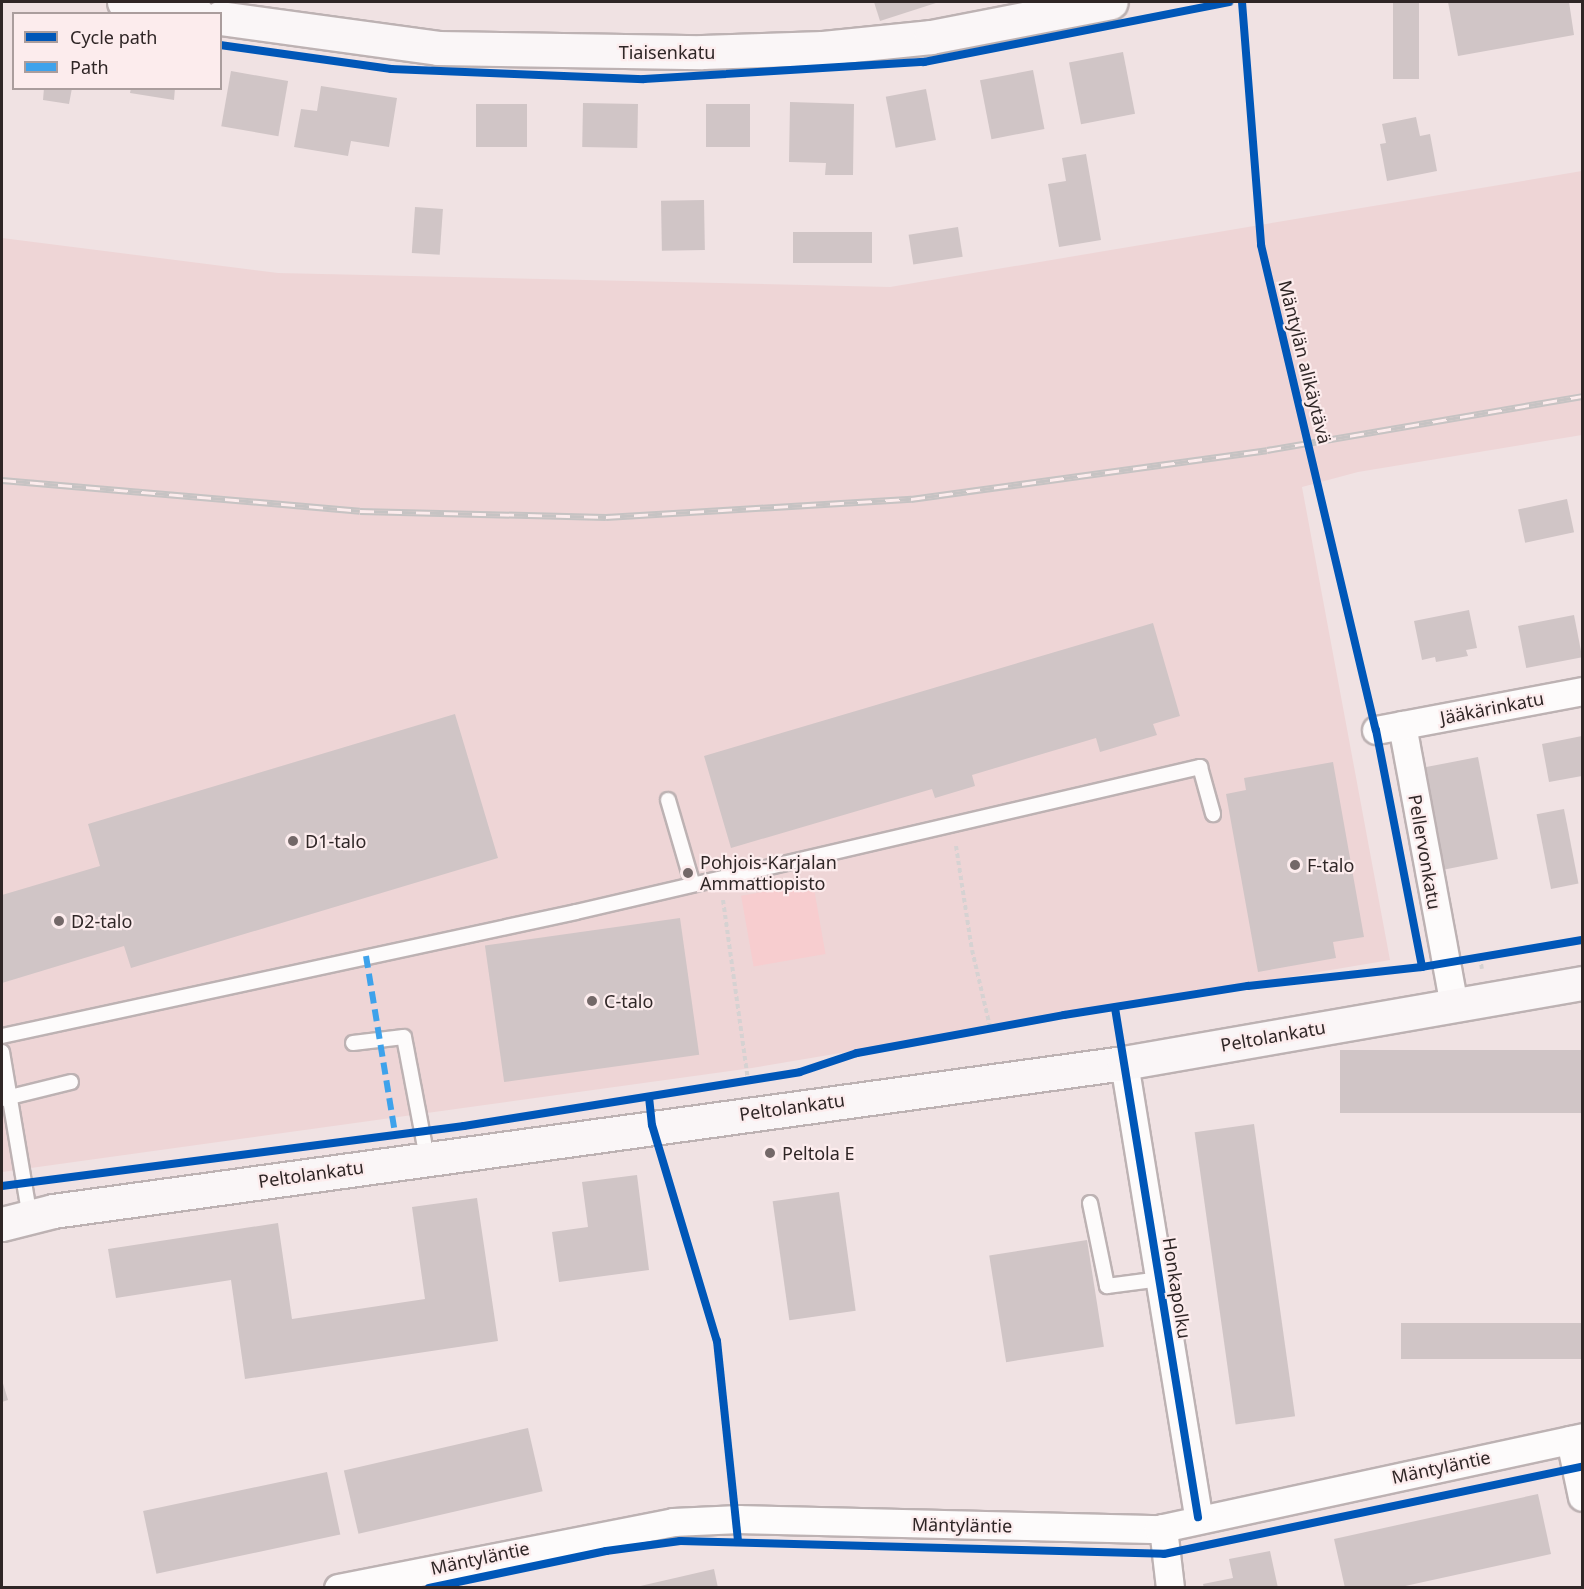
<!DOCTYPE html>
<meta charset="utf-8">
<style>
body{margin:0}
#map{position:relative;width:1584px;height:1589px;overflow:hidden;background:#f0e2e3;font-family:"Noto Sans",sans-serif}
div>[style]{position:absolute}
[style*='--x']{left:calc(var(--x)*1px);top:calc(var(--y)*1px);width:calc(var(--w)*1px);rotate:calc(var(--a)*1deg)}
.built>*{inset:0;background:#eed5d6}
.green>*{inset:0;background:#f7cdcf;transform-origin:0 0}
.building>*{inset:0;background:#d0c5c6;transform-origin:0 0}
.path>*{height:4px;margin-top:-2px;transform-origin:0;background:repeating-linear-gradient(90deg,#d6d2d2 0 4.5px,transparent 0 7.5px)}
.roads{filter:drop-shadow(2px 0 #bdb2b3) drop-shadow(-2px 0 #bdb2b3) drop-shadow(0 2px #bdb2b3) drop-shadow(0 -2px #bdb2b3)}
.lane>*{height:14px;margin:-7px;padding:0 7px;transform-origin:7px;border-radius:7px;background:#fdfbfb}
.street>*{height:27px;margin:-13.5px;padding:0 13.5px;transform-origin:13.5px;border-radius:13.5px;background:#fdfbfb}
.secondary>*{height:33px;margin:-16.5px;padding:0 16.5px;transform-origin:16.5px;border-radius:16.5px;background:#faf6f7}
.rail>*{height:7px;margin-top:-3.5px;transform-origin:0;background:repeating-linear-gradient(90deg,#fceced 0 14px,#c6c3c3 0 28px);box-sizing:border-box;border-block:2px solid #c6c3c3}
.quiet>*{height:6px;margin-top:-3px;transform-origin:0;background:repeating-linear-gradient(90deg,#3ea2eb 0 12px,transparent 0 18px)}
.cycleway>*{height:8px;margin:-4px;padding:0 4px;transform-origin:4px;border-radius:4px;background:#0057b8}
.dots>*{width:16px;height:16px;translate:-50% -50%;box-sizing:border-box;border:3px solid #fceced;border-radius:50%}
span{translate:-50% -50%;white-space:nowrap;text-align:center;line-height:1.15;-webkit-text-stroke:4.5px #fceced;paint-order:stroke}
.street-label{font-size:18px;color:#2f2626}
.poi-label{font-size:18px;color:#2f2626}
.left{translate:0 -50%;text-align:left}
.frame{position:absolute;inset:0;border:3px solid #2f2626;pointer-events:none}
.legend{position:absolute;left:12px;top:12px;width:210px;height:78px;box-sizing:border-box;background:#fceced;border:2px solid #aa9d9d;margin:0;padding:8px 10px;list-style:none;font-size:18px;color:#2f2626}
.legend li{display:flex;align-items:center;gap:12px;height:30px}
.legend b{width:30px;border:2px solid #aa9d9d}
</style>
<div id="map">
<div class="built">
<i style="clip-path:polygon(1582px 171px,1582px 435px,1358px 472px,1302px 487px,1390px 960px,752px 1068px,2px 1172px,2px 238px,278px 273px,890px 287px)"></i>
</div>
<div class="green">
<i style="left:813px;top:883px;width:72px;height:73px;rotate:80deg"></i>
</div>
<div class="building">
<i style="clip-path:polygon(874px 2px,939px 2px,880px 21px)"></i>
<i style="left:1393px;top:2px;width:26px;height:77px"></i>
<i style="clip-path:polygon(1448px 2px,1569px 2px,1574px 35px,1458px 56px)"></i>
<i style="left:1123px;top:52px;width:63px;height:55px;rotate:79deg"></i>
<i style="left:1033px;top:70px;width:60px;height:54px;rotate:79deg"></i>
<i style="left:231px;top:71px;width:58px;height:56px;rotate:10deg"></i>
<i style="clip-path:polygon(321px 86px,397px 98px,389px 147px,351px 141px,348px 156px,294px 147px,301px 109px,317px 111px)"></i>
<i style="clip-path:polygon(44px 88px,72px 88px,69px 104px,43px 100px)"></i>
<i style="clip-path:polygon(131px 88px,175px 88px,174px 100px,130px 93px)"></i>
<i style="left:926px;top:89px;width:52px;height:41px;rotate:79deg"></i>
<i style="clip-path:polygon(790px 102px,854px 104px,853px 175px,825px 175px,826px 163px,789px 162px)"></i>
<i style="left:583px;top:103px;width:55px;height:44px;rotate:1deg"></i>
<i style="left:476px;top:104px;width:51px;height:43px"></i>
<i style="left:706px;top:104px;width:44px;height:43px"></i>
<i style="clip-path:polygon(1416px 117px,1420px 136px,1430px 134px,1437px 171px,1387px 181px,1380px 144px,1386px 143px,1382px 124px)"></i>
<i style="clip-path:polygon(1086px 154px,1101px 240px,1059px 247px,1048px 184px,1066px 181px,1062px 158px)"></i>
<i style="left:704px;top:200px;width:50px;height:43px;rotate:89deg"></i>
<i style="left:415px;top:207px;width:28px;height:46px;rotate:4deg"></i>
<i style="left:958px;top:227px;width:30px;height:50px;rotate:81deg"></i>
<i style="left:793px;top:232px;width:79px;height:31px"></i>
<i style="left:1567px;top:499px;width:34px;height:50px;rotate:78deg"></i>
<i style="clip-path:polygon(1469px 610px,1477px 648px,1466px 650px,1468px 656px,1436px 662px,1435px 657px,1422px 660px,1414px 621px)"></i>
<i style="left:1574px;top:615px;width:43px;height:57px;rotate:79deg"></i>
<i style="clip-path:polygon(1153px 623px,1180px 716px,1153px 724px,1157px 735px,1100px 752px,1096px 738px,972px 775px,975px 786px,935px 798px,932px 789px,731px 848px,704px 756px)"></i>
<i style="clip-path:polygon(455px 714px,498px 858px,131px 968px,124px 946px,2px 983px,2px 895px,100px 866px,88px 824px)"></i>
<i style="clip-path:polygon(1582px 736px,1582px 776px,1549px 782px,1542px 744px)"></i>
<i style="left:1478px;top:757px;width:104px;height:58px;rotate:79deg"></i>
<i style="clip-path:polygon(1333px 762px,1364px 937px,1333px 942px,1336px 958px,1258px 972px,1226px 794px,1246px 790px,1244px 778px)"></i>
<i style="left:1564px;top:809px;width:76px;height:28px;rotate:79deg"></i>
<i style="left:680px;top:918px;width:138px;height:197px;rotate:82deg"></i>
<i style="left:1582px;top:1050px;width:63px;height:242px;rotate:90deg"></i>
<i style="left:1254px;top:1124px;width:295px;height:60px;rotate:82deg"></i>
<i style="clip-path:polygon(637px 1175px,649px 1270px,559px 1282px,552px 1232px,588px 1227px,582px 1182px)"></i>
<i style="left:839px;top:1192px;width:120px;height:67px;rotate:82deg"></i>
<i style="clip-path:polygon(477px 1198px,498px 1341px,245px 1379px,231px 1280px,116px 1298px,108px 1249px,278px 1223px,292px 1319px,425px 1299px,412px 1207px)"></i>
<i style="left:1087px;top:1240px;width:108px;height:99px;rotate:81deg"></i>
<i style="left:1582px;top:1323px;width:36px;height:181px;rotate:90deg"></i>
<i style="clip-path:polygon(2px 1380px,8px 1400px,2px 1402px)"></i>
<i style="left:528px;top:1428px;width:65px;height:189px;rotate:77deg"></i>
<i style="left:327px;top:1472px;width:64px;height:188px;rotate:78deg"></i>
<i style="clip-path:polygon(1538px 1494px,1551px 1554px,1396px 1588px,1345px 1588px,1334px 1539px)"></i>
<i style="clip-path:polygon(1270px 1551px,1278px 1588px,1204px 1588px,1203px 1584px,1233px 1578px,1229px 1559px)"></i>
<i style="clip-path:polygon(714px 1569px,718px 1588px,636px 1588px,636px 1587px)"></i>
</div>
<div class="path">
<i style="--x:956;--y:846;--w:105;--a:81.3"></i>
<i style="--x:972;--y:950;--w:83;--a:76.8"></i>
<i style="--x:723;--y:900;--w:183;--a:82.1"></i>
<i style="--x:1480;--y:957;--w:12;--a:81"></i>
</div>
<div class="roads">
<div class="lane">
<i style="--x:668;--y:800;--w:85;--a:73.7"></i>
<i style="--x:2;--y:1036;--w:587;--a:-12.19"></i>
<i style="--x:576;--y:912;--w:641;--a:-13.08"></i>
<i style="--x:1200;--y:767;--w:49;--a:74.5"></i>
<i style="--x:353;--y:1043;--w:51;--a:-6.7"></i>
<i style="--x:404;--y:1037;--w:123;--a:79.2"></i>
<i style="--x:2;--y:1052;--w:167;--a:80.4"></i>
<i style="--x:2;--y:1099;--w:71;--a:-13.8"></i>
<i style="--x:1090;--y:1203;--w:85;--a:78.4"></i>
<i style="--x:1107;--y:1286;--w:54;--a:-7.4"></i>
</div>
<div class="street">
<i style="--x:1402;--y:725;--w:286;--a:79.5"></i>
<i style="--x:1376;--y:730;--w:210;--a:-10.7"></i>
<i style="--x:1124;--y:1063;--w:460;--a:80.7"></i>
<i style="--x:1570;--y:1440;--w:58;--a:78.1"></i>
<i style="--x:1163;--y:1528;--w:60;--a:83.3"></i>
<i style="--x:338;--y:1588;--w:341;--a:-11.1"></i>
<i style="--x:673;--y:1522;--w:66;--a:-2.6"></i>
<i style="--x:739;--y:1519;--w:419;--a:1.4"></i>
<i style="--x:1158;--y:1529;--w:434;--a:-12.2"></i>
</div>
<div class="secondary">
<i style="--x:124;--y:2;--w:74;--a:9.3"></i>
<i style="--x:220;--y:18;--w:220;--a:7.8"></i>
<i style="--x:438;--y:48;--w:264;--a:0.9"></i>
<i style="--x:702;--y:52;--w:121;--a:-1.9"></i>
<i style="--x:823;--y:48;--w:109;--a:-5.8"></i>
<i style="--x:931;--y:37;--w:183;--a:-11"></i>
<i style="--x:2;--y:1224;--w:53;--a:-14.3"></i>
<i style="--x:53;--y:1211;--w:1081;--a:-7.87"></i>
<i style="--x:1124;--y:1063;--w:465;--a:-9.9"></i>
</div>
</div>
<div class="rail">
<i style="--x:2;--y:480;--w:359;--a:4.9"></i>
<i style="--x:360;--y:511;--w:246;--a:1.4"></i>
<i style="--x:606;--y:517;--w:306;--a:-3.4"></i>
<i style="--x:911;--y:499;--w:359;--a:-7.8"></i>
<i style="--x:1267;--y:450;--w:320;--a:-9.7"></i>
</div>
<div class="quiet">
<i style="--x:366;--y:956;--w:179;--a:80.7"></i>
</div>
<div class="cycleway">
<i style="--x:1242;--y:2;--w:244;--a:85.5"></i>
<i style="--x:1261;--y:245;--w:498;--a:76.7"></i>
<i style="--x:1376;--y:730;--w:241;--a:79"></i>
<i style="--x:220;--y:45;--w:173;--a:8"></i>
<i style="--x:391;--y:69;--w:253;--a:2.3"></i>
<i style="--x:644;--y:79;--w:281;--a:-3.5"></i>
<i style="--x:924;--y:62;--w:311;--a:-11.1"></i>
<i style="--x:1115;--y:1008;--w:516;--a:80.74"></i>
<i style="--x:649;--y:1097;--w:28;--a:84"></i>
<i style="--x:652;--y:1125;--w:226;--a:73.3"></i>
<i style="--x:717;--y:1341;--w:202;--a:84"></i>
<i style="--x:2;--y:1186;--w:466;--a:-7.4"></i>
<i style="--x:464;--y:1126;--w:340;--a:-9.1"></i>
<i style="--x:800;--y:1072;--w:60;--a:-18.4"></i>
<i style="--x:857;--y:1053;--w:210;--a:-10.4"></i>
<i style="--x:1064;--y:1015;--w:186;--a:-9"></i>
<i style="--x:1248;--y:986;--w:175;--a:-6.2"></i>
<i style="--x:1422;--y:967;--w:162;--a:-9.6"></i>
<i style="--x:429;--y:1588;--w:181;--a:-11.8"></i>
<i style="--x:606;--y:1551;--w:75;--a:-7.7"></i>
<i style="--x:680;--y:1541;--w:484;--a:1.5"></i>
<i style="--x:1164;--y:1554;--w:427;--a:-11.8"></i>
</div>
<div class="dots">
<i style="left:293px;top:841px;background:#736868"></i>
<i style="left:1295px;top:865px;background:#736868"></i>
<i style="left:688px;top:873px;background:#736868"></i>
<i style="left:59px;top:921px;background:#736868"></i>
<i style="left:592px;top:1001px;background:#736868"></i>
<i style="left:770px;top:1153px;background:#736868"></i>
</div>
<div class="street-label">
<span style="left:667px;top:52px">Tiaisenkatu</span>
<span style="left:1305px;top:362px;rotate:76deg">Mäntylän alikäytävä</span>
<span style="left:1492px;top:708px;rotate:-11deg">Jääkärinkatu</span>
<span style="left:1425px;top:852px;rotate:80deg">Pellervonkatu</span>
<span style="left:1273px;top:1036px;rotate:-10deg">Peltolankatu</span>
<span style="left:792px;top:1107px;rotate:-8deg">Peltolankatu</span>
<span style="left:311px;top:1174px;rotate:-8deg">Peltolankatu</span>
<span style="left:1177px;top:1288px;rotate:81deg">Honkapolku</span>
<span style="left:1441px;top:1467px;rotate:-12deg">Mäntyläntie</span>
<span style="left:962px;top:1525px;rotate:1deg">Mäntyläntie</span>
<span style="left:480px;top:1558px;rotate:-12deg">Mäntyläntie</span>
</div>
<div class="poi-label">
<span class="left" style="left:305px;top:841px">D1-talo</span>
<span class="left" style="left:700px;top:873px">Pohjois-Karjalan<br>Ammattiopisto</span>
<span class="left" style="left:1307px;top:865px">F-talo</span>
<span class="left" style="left:71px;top:921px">D2-talo</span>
<span class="left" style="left:604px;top:1001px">C-talo</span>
<span class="left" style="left:782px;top:1153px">Peltola E</span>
</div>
<div class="frame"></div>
<ul class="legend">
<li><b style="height:8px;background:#0057b8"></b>Cycle path</li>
<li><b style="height:8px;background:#3ea2eb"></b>Path</li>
</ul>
</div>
